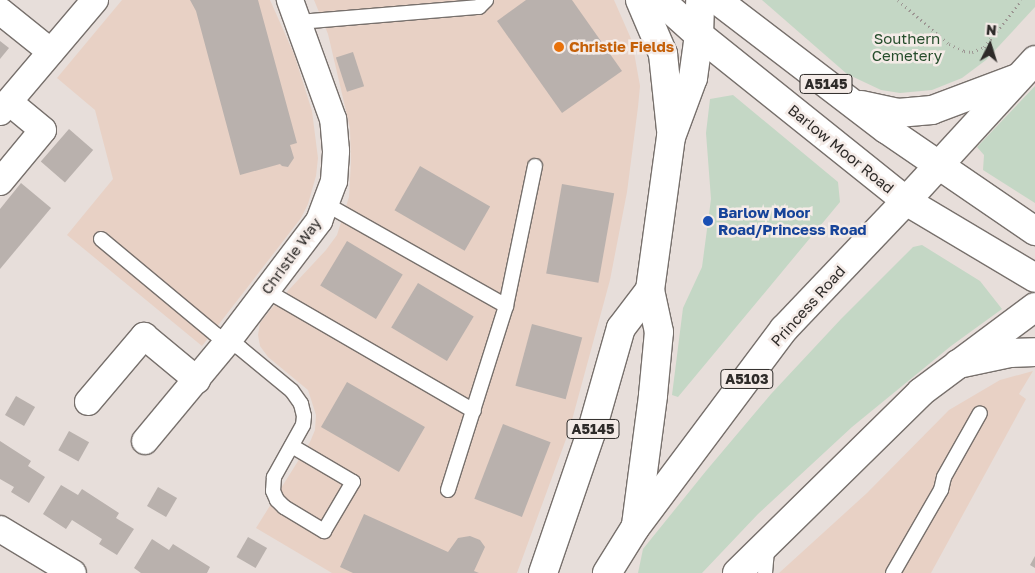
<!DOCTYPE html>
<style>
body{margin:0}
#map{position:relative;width:1035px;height:573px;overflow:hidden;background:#e7deda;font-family:"Golos Text",sans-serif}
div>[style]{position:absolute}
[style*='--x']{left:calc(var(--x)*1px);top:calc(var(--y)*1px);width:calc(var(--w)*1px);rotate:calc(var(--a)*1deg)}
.commercial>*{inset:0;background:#e8d1c5}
.green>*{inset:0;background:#c4d7c5}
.building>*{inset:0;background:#b9b1ad;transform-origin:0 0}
.path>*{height:3px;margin-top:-1.5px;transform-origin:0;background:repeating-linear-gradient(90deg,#9d9693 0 1px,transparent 0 5px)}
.roads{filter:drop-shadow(1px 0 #77706c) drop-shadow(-1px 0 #77706c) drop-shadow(0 1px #77706c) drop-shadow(0 -1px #77706c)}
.lane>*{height:14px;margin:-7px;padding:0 7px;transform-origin:7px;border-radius:7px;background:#fff}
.street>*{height:26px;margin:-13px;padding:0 13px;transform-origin:13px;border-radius:13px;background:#fff}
.primary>*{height:28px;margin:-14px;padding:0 14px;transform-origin:14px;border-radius:14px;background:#fff}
.highway>*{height:28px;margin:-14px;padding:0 14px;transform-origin:14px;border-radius:14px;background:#fff}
.dots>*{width:14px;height:14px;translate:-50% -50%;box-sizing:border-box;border:2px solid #f4ebe7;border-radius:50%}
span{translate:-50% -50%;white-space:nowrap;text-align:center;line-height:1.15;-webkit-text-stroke:5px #f4ebe7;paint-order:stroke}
.shield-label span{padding:1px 4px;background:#f4ebe7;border:1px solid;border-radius:4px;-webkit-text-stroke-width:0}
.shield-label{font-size:14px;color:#2e2b29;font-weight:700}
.park-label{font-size:15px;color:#264d2c}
.food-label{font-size:15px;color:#c56008;font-weight:700}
.left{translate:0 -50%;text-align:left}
.street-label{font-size:15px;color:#2e2b29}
.transit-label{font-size:15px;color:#164399;font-weight:700}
.north{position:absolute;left:965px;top:20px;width:50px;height:50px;-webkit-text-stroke:4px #f4ebe7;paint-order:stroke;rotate:5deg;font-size:14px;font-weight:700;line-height:20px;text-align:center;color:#2e2b29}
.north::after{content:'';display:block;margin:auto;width:18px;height:22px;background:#2e2b29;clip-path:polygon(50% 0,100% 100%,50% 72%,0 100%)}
</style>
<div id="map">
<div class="commercial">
<i style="clip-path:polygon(122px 0,270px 0,294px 54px,312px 111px,318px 158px,316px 176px,308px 204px,301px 218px,202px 346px,67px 235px,113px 179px,95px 110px,57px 78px)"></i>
<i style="clip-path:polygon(314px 0,614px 0,632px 41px,640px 86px,638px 107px,627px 192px,610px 280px,569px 431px,517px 573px,332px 573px,256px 528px,310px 442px,315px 430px,316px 415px,308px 390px,268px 357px,260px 346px,258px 335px,260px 323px,271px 309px,326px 250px,337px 235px,349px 197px,351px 162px,350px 128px,328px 34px)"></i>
<i style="clip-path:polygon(1033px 371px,1019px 394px,1026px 399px,931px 573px,779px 573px,867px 493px,949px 410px,1000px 380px)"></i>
</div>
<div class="green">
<i style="clip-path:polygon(762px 0,1035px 0,1035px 7px,986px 60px,962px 78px,932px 90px,900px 93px,881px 90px,847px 74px)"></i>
<i style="clip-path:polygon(1035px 86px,1035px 203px,983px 170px,984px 155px,977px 147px)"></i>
<i style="clip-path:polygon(733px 95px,838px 182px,840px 202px,678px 397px,672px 395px,683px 308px,702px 267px,711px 199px,706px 133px,710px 99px)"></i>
<i style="clip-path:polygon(922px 245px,980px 281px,1002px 309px,951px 346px,852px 427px,758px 514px,702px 573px,638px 573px,643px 549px,706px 471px,771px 394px,841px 319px,913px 247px)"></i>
</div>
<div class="building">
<i style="clip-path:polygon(190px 0,258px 0,297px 143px,290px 145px,294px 158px,288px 167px,282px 166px,280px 164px,240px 175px,196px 11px)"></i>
<i style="clip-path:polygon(526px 0,572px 0,622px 71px,562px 113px,497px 21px)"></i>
<i style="clip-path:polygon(0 41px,9px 48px,0 59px)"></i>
<i style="left:353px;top:52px;width:36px;height:18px;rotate:72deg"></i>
<i style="left:69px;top:129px;width:32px;height:43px;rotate:41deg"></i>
<i style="left:420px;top:166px;width:81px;height:51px;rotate:30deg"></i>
<i style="clip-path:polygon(21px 183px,51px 208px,0 269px,0 209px)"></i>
<i style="left:562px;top:184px;width:53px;height:91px;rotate:10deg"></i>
<i style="left:347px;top:241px;width:65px;height:52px;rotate:31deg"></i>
<i style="left:418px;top:283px;width:65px;height:52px;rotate:31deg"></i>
<i style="left:532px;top:324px;width:52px;height:64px;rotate:15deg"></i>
<i style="left:347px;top:382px;width:90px;height:52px;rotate:30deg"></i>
<i style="left:16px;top:396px;width:22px;height:22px;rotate:30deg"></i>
<i style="left:503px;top:424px;width:51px;height:80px;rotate:21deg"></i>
<i style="left:69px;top:431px;width:23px;height:22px;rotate:29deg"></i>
<i style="clip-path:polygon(0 441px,31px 461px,28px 466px,45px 477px,29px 503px,11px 492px,14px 487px,0 479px)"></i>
<i style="clip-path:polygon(61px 485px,78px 495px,82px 489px,119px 513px,116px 518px,134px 529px,117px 555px,99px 544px,102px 539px,72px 520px,66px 529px,43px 514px)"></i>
<i style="left:158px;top:487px;width:22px;height:22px;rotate:30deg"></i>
<i style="clip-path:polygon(364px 514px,448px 552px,458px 538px,470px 536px,480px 540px,485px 547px,474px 571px,479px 573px,353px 573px,340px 567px)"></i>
<i style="left:248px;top:537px;width:22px;height:23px;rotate:30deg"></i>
<i style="clip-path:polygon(152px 539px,169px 550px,173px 544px,210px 567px,207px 573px,141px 573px,134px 568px)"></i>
<i style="clip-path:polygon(1035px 556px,1035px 568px,1030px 565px)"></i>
</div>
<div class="path">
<i style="--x:898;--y:0;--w:67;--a:40.8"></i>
<i style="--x:949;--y:44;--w:17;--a:25"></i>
<i style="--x:964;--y:51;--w:8;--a:7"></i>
<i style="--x:972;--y:52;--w:13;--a:-23"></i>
<i style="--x:984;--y:47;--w:60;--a:-51"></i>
</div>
<div class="roads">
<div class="lane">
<i style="--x:299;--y:22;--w:181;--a:-4.8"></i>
<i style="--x:479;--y:7;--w:10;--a:-45"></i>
<i style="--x:326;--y:204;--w:207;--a:29.5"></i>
<i style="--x:101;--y:239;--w:148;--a:39.8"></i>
<i style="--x:215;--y:334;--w:29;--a:29"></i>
<i style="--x:240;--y:348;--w:67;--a:39.6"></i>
<i style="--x:292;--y:391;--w:16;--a:55"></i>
<i style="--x:301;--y:404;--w:12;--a:76"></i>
<i style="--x:304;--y:416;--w:9;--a:96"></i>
<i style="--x:303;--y:425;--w:60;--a:119.1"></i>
<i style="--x:274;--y:477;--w:14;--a:94"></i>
<i style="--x:273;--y:491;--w:10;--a:66"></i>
<i style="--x:277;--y:500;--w:10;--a:45"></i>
<i style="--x:284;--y:507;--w:47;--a:31"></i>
<i style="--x:324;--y:531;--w:57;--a:-59.4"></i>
<i style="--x:353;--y:482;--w:71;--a:-149.5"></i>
<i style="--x:267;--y:291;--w:239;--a:30.1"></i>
<i style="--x:448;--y:490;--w:193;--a:-72.5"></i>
<i style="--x:506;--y:306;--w:143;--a:-78.3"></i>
<i style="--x:765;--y:573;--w:25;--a:-85"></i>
<i style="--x:893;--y:573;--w:96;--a:-60"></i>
<i style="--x:941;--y:490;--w:13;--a:-77"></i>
<i style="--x:944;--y:477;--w:73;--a:-60.6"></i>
</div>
<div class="street">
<i style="--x:0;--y:11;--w:65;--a:38.8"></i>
<i style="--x:0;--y:112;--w:147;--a:-49.7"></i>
<i style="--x:0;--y:182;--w:67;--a:-50.4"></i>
<i style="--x:43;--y:130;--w:44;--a:-140.5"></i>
<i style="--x:88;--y:402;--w:87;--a:-49.7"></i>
<i style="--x:144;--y:336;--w:69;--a:39.7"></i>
<i style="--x:145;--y:441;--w:130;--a:-50.3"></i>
<i style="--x:228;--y:341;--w:151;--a:-52.8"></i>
<i style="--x:319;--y:221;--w:43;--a:-69.4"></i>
<i style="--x:334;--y:181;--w:30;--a:-86"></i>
<i style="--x:336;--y:151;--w:32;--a:-95"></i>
<i style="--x:333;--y:119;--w:127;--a:-109.9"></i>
<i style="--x:0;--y:529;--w:85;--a:31.1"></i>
</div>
<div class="primary">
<i style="--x:640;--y:0;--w:59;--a:66.9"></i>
<i style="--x:663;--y:54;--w:76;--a:84"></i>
<i style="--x:660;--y:0;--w:52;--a:41.9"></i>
<i style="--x:699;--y:35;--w:265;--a:38.7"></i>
<i style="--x:906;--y:201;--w:150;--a:30.8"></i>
<i style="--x:717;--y:0;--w:213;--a:37.4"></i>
<i style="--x:886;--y:129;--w:181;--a:34.4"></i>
<i style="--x:861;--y:105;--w:38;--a:12"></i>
<i style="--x:898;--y:113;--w:34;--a:-5"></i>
<i style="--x:932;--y:110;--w:91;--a:-20.6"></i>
<i style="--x:958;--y:364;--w:53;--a:-11.9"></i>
<i style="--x:1010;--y:353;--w:25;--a:-2"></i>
<i style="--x:653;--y:395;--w:63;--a:-84.6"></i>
<i style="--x:659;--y:332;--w:43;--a:-102.1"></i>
<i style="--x:650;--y:290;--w:154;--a:-82.2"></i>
<i style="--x:671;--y:137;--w:63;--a:-69.6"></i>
<i style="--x:693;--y:78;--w:43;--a:-82.1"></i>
<i style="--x:699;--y:35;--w:35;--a:-88"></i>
<i style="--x:543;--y:573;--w:148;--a:-71.1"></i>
<i style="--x:591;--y:433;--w:109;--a:-74.1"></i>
<i style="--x:621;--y:328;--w:48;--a:-52.7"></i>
</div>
<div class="highway">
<i style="--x:636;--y:525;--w:131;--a:-82.5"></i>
<i style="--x:607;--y:573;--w:53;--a:-58.1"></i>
<i style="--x:635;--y:528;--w:249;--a:-53.2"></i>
<i style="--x:784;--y:329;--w:177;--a:-46.4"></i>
<i style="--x:906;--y:201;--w:191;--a:-47.5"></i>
<i style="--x:737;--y:573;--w:258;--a:-44.5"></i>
<i style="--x:921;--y:392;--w:142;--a:-36.7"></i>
</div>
</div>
<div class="dots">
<i style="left:559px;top:47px;background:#e8710a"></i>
<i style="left:708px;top:221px;background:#1a4fb4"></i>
</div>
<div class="shield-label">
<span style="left:826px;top:84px">A5145</span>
<span style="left:747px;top:379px">A5103</span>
<span style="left:593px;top:429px">A5145</span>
</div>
<div class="park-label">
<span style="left:907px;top:47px">Southern<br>Cemetery</span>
</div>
<div class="food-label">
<span class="left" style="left:569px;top:47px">Christie Fields</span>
</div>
<div class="street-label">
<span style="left:841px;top:149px;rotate:39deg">Barlow Moor Road</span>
<span style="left:291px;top:256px;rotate:-54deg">Christie Way</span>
<span style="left:808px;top:306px;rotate:-48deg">Princess Road</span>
</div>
<div class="transit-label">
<span class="left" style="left:718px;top:221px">Barlow Moor<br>Road/Princess Road</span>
</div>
<div class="north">N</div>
</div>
